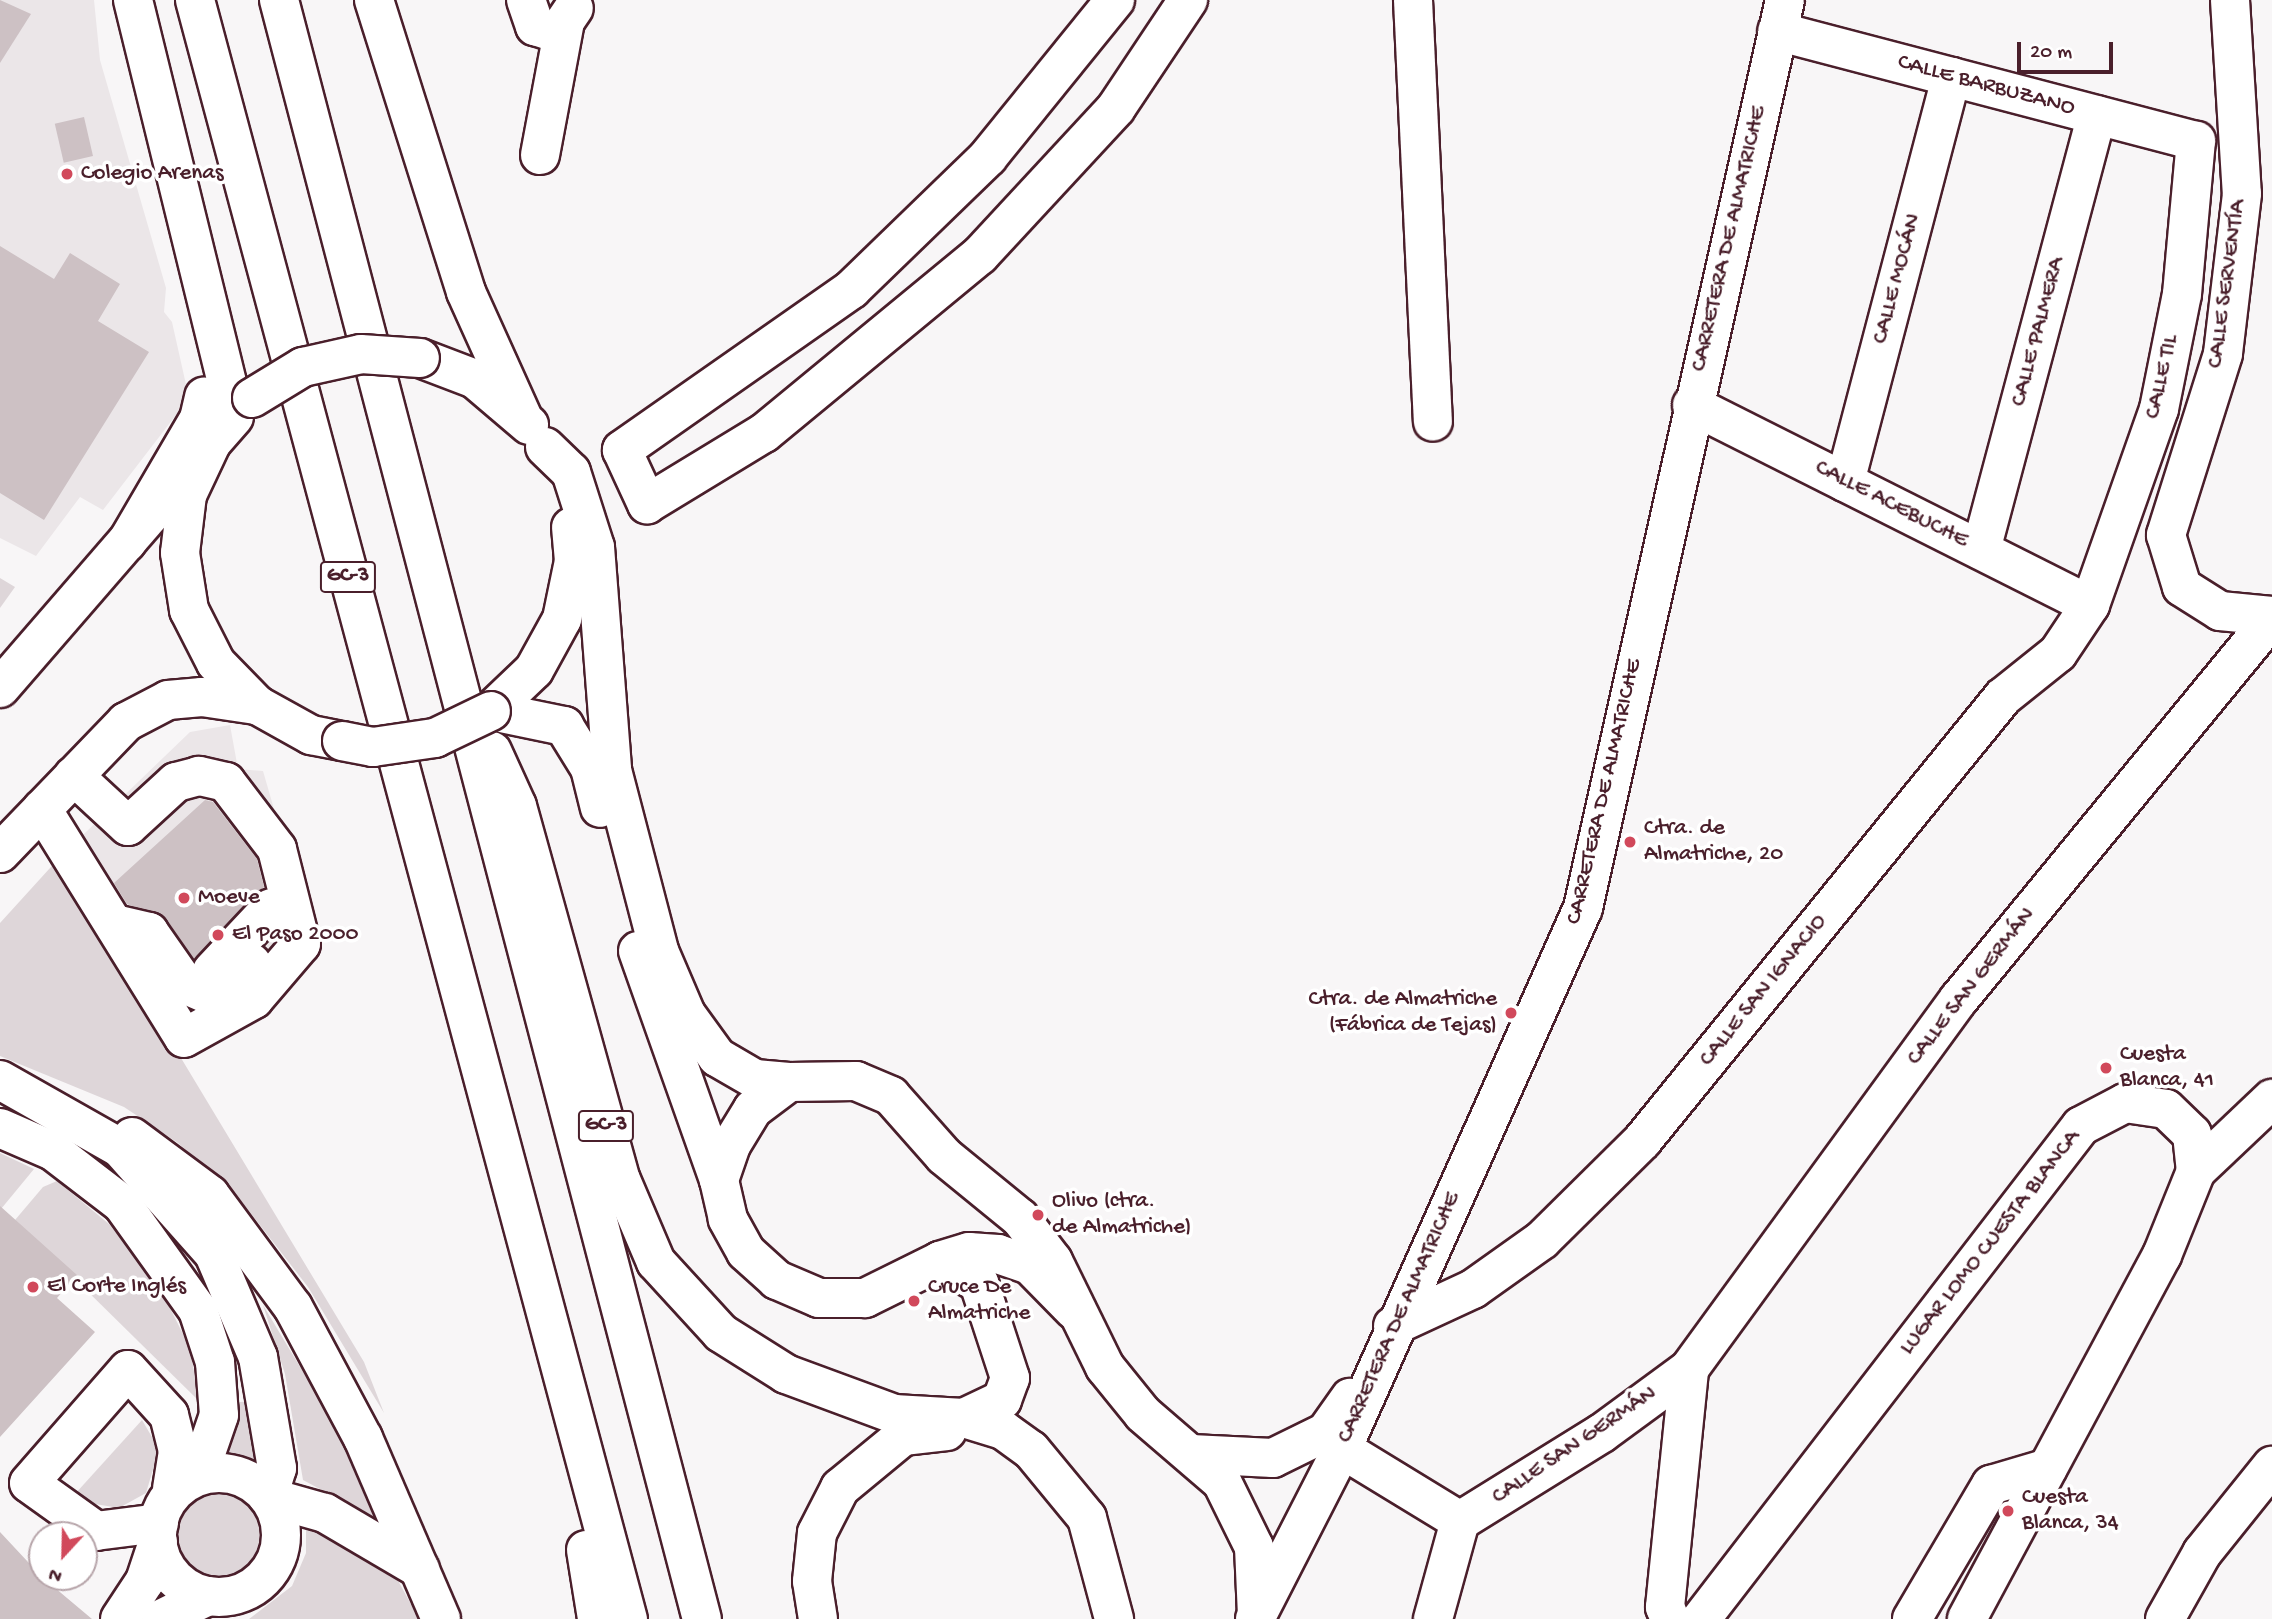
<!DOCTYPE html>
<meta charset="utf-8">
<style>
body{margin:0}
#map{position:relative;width:2272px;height:1619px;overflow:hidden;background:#f8f6f7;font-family:"Gochi Hand",sans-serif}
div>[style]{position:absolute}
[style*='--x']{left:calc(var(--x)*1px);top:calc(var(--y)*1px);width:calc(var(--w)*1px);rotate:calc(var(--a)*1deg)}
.built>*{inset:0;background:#ebe6e8}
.green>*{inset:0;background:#ded6d9}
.round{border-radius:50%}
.building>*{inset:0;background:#cdc1c4;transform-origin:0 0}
.roads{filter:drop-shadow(2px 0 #4a1f2b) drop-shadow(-2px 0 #4a1f2b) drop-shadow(0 2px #4a1f2b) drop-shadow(0 -2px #4a1f2b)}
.minor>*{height:38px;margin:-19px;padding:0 19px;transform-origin:19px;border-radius:19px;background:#fff}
.minor>.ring{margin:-19px;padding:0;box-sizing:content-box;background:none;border:38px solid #fff;border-radius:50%}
.major>*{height:38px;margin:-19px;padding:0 19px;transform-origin:19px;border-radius:19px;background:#fff}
.highway>*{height:38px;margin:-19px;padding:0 19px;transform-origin:19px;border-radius:19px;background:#fff}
.bridges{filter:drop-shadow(2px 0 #4a1f2b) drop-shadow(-2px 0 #4a1f2b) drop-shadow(0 2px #4a1f2b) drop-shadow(0 -2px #4a1f2b)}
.minor-bridge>*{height:38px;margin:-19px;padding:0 19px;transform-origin:19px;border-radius:19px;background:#fff}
.dots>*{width:19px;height:19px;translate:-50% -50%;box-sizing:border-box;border:4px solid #fff;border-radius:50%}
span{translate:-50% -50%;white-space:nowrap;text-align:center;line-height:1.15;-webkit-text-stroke:7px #fff;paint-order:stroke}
.shield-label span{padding:2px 5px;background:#fff;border:2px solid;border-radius:5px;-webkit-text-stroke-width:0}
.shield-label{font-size:21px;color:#4a1f2b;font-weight:700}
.street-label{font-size:23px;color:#4a1f2b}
.poi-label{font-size:23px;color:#4a1f2b}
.left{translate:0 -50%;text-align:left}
.right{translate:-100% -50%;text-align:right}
.north{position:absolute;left:28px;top:1521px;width:70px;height:70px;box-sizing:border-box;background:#fff;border:2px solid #b7a5aa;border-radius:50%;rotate:202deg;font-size:19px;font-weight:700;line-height:28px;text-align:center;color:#4a1f2b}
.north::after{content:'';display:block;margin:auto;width:24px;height:32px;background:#d1495b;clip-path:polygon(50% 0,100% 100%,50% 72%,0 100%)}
.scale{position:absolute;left:2017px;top:42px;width:96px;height:32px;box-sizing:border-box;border:4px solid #4a1f2b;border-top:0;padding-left:9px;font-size:21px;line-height:24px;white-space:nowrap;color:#4a1f2b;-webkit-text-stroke:5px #fff;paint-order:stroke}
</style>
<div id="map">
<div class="built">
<i style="clip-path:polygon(0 0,94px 0,100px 60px,166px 288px,164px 312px,172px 322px,189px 398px,103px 510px,80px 497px,36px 556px,0 538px)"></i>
<i style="clip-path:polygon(230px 725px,238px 769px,263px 771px,285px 847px,294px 938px,182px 1024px,60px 857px,190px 732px)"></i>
</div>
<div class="green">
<i style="clip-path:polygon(0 578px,15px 587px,0 608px)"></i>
<i style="clip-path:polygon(60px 857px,364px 1362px,384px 1413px,308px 1287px,235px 1193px,178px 1143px,124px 1107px,0 1056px,0 923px)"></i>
<i style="clip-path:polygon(0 1153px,34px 1169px,1px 1209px,0 1209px)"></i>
<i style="clip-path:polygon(57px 1181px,109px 1224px,160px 1288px,190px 1348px,199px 1401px,15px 1220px,43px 1187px)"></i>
<i style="clip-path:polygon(263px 1305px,351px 1452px,378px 1520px,303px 1480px,285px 1374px)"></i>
<i style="clip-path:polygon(251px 1401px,261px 1463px,228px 1453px,240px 1402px)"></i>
<i style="clip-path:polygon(142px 1420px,159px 1449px,146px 1493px,119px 1508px,89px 1503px,75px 1494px)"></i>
<i class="round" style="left:174px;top:1493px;width:88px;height:88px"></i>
<i style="clip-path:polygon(306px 1523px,395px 1575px,419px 1619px,249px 1619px,292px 1586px,306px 1553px)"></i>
</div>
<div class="building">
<i style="clip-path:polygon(0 0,31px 14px,0 63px)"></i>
<i style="left:84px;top:117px;width:40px;height:30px;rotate:77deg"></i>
<i style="clip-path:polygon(0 246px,54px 279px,70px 253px,120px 284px,98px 321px,149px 352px,44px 520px,0 493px)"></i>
<i style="clip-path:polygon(205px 800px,213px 802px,257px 859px,264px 887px,194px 959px,166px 919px,127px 904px,114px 883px)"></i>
<i style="clip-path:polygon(0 1206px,77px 1275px,57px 1298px,95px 1332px,0 1437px)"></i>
<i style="clip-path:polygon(0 1532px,42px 1577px,92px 1619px,0 1619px)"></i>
</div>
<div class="roads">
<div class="minor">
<i style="--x:526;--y:0;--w:28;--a:71"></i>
<i style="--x:535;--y:26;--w:23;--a:18"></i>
<i style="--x:557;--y:33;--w:30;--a:-56"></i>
<i style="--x:1115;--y:0;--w:202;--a:129"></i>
<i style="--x:988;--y:157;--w:190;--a:135.9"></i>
<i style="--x:852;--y:289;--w:281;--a:145"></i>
<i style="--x:622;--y:450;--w:60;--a:65.2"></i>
<i style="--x:647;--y:504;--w:137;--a:-31.3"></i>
<i style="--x:764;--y:433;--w:280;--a:-39.5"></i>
<i style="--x:980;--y:255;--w:200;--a:-47.2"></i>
<i style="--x:1116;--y:108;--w:130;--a:-56.3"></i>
<i style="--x:1413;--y:0;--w:422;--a:87.3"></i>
<i style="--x:2230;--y:0;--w:194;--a:86.5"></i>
<i style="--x:2242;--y:194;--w:161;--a:96.8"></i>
<i style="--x:2223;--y:354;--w:190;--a:107.5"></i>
<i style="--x:2166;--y:535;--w:54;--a:72.9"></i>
<i style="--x:2182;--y:587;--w:45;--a:32.3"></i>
<i style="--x:2220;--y:611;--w:52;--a:5.5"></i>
<i style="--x:540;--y:155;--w:135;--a:-79.4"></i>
<i style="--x:420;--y:358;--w:59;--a:20.9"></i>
<i style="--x:475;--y:379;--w:71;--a:40.4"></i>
<i style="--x:1692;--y:405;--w:445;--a:26.7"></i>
<i style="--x:234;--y:417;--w:33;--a:131"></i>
<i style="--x:212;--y:442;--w:59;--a:115.3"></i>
<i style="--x:187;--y:495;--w:58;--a:96.9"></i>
<i style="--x:180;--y:553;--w:58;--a:81"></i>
<i style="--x:189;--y:610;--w:59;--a:63"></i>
<i style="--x:216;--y:663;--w:59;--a:45.7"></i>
<i style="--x:257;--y:705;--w:62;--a:29.1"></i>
<i style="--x:311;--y:735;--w:32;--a:11"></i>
<i style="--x:545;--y:447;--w:36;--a:44"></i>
<i style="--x:571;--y:472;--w:79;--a:72.3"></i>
<i style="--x:595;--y:547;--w:224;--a:85.6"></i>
<i style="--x:612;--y:770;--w:187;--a:75.4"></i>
<i style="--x:659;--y:951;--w:69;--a:66.8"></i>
<i style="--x:686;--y:1014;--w:53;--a:54.2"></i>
<i style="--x:717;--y:1057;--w:44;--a:30.1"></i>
<i style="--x:755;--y:1079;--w:34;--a:5"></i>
<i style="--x:1845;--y:482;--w:419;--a:-75.3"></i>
<i style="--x:1981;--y:550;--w:450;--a:-75.1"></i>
<i style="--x:0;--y:688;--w:229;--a:-49.1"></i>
<i style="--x:491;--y:711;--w:75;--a:11.6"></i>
<i style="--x:564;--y:726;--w:49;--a:58.2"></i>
<i style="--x:590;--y:768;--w:41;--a:76"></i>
<i style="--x:491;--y:711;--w:59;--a:-43.6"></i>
<i style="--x:534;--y:670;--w:58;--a:-61.2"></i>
<i style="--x:562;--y:619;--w:59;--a:-78.3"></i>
<i style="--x:574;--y:561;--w:34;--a:-95"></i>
<i style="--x:42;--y:809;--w:269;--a:58.2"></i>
<i style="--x:184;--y:1038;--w:80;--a:-29.1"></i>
<i style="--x:254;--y:999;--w:72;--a:-49.5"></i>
<i style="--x:301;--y:944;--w:98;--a:-104.2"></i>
<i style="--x:277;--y:849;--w:84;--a:-127.3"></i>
<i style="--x:226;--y:782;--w:28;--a:-167"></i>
<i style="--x:199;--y:776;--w:24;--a:165"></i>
<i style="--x:176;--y:782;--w:65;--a:137.5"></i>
<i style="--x:128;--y:826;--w:74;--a:-137.2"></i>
<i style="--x:0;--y:853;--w:182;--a:-46.1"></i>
<i style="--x:126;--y:722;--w:47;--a:-27.6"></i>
<i style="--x:168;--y:700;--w:34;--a:-5"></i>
<i style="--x:202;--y:697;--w:56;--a:8.3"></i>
<i style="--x:119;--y:925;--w:31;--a:13"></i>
<i style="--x:149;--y:932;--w:65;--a:55.1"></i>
<i style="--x:186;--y:985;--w:21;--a:23"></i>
<i style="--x:205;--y:993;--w:20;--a:-11"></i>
<i style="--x:225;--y:989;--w:37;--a:-44"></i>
<i style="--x:638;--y:951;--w:243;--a:70.5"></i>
<i style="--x:212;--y:971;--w:86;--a:-46.9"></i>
<i style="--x:0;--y:1080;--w:138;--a:29.5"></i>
<i style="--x:120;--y:1148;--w:142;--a:48.4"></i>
<i style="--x:214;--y:1254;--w:112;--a:66.9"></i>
<i style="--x:258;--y:1357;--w:113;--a:80.3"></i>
<i style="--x:277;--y:1468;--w:30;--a:107"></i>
<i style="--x:268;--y:1497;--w:59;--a:15.7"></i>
<i style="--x:325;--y:1513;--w:110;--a:30.5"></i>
<i style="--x:0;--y:1128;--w:58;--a:23.5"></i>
<i style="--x:53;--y:1151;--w:87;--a:37.5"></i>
<i style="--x:122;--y:1204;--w:130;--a:54.4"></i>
<i style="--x:198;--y:1310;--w:55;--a:71.9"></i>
<i style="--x:215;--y:1362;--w:53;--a:85.7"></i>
<i style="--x:219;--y:1415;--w:43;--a:108.9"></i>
<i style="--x:205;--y:1456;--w:29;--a:125"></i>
<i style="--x:132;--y:1137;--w:97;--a:36.6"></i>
<i style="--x:210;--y:1195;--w:139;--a:53.5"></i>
<i style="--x:293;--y:1307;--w:149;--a:61.9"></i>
<i style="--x:363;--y:1438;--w:197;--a:66.7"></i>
<i style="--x:2196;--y:1171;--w:105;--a:-43.5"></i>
<i style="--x:1393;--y:1326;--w:88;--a:-24.8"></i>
<i style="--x:1473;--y:1289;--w:85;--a:-35.4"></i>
<i style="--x:1542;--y:1240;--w:141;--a:-44.7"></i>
<i style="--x:1642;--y:1141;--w:572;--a:-50.89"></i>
<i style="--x:2003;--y:697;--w:70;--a:-38.7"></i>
<i style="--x:2058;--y:653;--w:58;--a:-56.3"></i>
<i style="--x:2090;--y:605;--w:208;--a:-70.6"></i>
<i style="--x:2159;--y:409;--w:117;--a:-78.7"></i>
<i style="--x:2182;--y:294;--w:154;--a:-84.8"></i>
<i style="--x:2196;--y:141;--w:433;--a:-165.3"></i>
<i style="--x:1342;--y:1449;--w:138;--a:31.4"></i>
<i class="ring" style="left:157px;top:1473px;width:86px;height:86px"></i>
<i style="--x:1460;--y:1521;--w:167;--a:-31.8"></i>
<i style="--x:1602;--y:1433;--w:108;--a:-36.3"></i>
<i style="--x:159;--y:1523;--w:64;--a:172.8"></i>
<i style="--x:96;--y:1531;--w:82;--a:-144.4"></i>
<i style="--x:29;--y:1483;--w:150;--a:-48.8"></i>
<i style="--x:128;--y:1370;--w:61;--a:47.7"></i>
<i style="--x:169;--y:1415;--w:37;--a:76"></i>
<i style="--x:178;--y:1451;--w:38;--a:99"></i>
<i style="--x:120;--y:1619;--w:45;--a:-56.7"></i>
<i style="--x:145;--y:1581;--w:41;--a:-71.6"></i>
<i style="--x:161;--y:1619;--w:52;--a:-26.1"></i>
<i style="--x:1433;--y:1619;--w:102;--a:-74.6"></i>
<i style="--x:1670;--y:1619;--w:13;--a:-113"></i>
<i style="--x:1665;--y:1607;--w:239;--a:-84.2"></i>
<i style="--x:1689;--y:1369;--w:458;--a:-53.9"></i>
<i style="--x:1959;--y:999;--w:493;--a:-50.6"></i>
<i style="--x:1912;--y:1619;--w:156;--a:-59.5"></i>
<i style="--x:1991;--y:1485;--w:59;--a:-16.6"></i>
<i style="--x:2165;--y:1619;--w:76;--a:-60.7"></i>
<i style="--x:2202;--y:1553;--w:112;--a:-51.2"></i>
</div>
<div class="major">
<i style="--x:940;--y:1261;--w:45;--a:29.4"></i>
<i style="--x:979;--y:1283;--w:100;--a:71.9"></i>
<i style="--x:1010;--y:1378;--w:23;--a:110"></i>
<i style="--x:1002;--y:1400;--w:42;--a:154.7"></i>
<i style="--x:1074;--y:1310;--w:63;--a:-134.4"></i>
<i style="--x:1030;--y:1265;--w:34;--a:-161"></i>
<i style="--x:998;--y:1254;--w:29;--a:-176"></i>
<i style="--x:969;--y:1252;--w:30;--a:163"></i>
<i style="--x:940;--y:1261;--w:84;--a:153.7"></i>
<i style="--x:865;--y:1298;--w:46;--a:180"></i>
<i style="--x:819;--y:1298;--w:46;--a:-156.8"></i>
<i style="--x:777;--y:1280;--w:42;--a:-137.9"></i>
<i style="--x:746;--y:1252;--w:38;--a:-119"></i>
<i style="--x:728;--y:1219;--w:40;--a:-103"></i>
<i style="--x:719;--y:1180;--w:37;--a:-71"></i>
<i style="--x:731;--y:1145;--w:42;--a:-58.6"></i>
<i style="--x:753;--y:1109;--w:45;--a:-36.9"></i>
<i style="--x:789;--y:1082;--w:67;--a:-0.9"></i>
<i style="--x:856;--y:1081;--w:38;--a:23"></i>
<i style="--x:891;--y:1096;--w:80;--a:48.5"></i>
<i style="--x:944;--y:1156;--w:98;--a:39.2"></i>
<i style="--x:1020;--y:1218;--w:54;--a:52.5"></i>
<i style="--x:1053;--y:1261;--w:118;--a:63.9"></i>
<i style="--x:1105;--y:1367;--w:60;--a:51"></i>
<i style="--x:1143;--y:1414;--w:104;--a:40.7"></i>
<i style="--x:1222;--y:1482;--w:72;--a:63.8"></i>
<i style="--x:1254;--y:1547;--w:69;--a:87.5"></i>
<i style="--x:1191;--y:1454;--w:82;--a:2.8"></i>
<i style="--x:1273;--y:1458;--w:59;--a:-26.1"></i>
<i style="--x:1326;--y:1432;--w:42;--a:-54.8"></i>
<i style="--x:1255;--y:1619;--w:191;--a:-62.9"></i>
<i style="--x:1342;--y:1449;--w:592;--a:-65.99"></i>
<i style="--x:1583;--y:908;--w:930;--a:-77.46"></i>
<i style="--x:1701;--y:1619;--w:622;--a:-52.38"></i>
<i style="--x:2081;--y:1126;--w:50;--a:-27.6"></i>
<i style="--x:2125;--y:1103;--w:41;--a:8.3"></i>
<i style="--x:2166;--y:1109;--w:36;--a:44"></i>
<i style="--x:2192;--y:1134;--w:37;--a:84"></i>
<i style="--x:2196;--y:1171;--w:91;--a:112"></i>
<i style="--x:2162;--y:1255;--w:413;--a:118.2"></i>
</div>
<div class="highway">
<i style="--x:133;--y:0;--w:394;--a:76.2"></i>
<i style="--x:227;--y:383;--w:61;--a:104.3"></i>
<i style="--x:195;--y:0;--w:1676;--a:75.03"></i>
<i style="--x:279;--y:0;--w:1673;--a:75.36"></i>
<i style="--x:374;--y:0;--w:306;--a:72.5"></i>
<i style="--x:466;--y:292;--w:136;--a:65.7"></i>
<i style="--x:127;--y:542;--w:143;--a:-59.7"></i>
<i style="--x:199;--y:419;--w:23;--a:-77"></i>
<i style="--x:492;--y:751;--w:60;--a:65.6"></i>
<i style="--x:517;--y:806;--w:388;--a:74.5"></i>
<i style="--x:621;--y:1180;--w:89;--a:66.9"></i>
<i style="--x:656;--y:1262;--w:96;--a:47.5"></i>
<i style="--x:721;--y:1333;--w:77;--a:32.2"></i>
<i style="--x:786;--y:1374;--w:115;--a:20.3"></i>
<i style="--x:894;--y:1414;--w:70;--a:3.3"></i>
<i style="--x:964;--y:1418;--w:41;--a:17.1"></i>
<i style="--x:1003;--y:1430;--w:34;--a:36"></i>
<i style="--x:1031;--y:1450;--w:88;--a:50.5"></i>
<i style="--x:1087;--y:1518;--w:105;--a:75"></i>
<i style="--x:586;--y:1550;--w:70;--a:80.9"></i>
<i style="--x:818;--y:1619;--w:38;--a:-99"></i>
<i style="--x:812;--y:1581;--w:48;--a:-84.1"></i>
<i style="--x:817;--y:1533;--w:51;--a:-62.9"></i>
<i style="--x:840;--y:1488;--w:82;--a:-39.5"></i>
<i style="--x:903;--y:1436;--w:44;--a:-6.5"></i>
</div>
</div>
<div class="bridges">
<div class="minor-bridge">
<i style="--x:252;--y:398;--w:60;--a:-31.3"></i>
<i style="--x:303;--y:367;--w:59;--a:-12.6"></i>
<i style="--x:361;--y:354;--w:59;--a:3.9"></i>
<i style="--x:342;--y:741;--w:32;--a:11"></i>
<i style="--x:373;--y:747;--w:63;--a:-8.3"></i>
<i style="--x:435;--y:738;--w:62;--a:-25.7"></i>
</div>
</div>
<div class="dots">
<i style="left:67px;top:174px;background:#d1495b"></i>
<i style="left:1630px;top:842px;background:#d1495b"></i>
<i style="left:184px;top:898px;background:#d1495b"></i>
<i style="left:218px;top:935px;background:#d1495b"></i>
<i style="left:1511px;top:1013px;background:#d1495b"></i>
<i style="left:2106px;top:1068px;background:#d1495b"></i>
<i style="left:1038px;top:1215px;background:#d1495b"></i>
<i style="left:33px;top:1287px;background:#d1495b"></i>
<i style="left:914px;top:1301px;background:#d1495b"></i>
<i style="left:2008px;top:1511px;background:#d1495b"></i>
</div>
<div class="shield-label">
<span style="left:348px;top:577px">GC-3</span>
<span style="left:606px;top:1126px">GC-3</span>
</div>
<div class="street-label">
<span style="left:1986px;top:86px;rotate:15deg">CALLE BARBUZANO</span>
<span style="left:1730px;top:239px;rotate:-77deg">CARRETERA DE ALMATRICHE</span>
<span style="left:1898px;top:279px;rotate:-75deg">CALLE MOCÁN</span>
<span style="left:2228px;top:284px;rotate:-82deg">CALLE SERVENTÍA</span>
<span style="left:2039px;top:332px;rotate:-75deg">CALLE PALMERA</span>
<span style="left:2163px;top:377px;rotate:-77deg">CALLE TIL</span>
<span style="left:1891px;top:505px;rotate:27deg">CALLE ACEBUCHE</span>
<span style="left:1605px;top:792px;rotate:-77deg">CARRETERA DE ALMATRICHE</span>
<span style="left:1972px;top:987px;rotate:-52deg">CALLE SAN GERMÁN</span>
<span style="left:1764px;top:991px;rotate:-51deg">CALLE SAN IGNACIO</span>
<span style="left:1991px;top:1243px;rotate:-52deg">LUGAR LOMO CUESTA BLANCA</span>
<span style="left:1400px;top:1318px;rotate:-66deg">CARRETERA DE ALMATRICHE</span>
<span style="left:1575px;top:1446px;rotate:-34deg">CALLE SAN GERMÁN</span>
</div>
<div class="poi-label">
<span class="left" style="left:81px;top:174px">Colegio Arenas</span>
<span class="left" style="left:1644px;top:842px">Ctra. de<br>Almatriche, 20</span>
<span class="left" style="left:198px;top:898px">Moeve</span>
<span class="left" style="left:232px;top:935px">El Paso 2000</span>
<span class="right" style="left:1497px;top:1013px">Ctra. de Almatriche<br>(Fábrica de Tejas)</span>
<span class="left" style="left:2120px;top:1068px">Cuesta<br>Blanca, 41</span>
<span class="left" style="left:1052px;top:1215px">Olivo (ctra.<br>de Almatriche)</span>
<span class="left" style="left:47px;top:1287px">El Corte Inglés</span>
<span class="left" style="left:928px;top:1301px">Cruce De<br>Almatriche</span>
<span class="left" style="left:2022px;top:1511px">Cuesta<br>Blanca, 34</span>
</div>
<div class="north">N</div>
<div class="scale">20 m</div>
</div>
